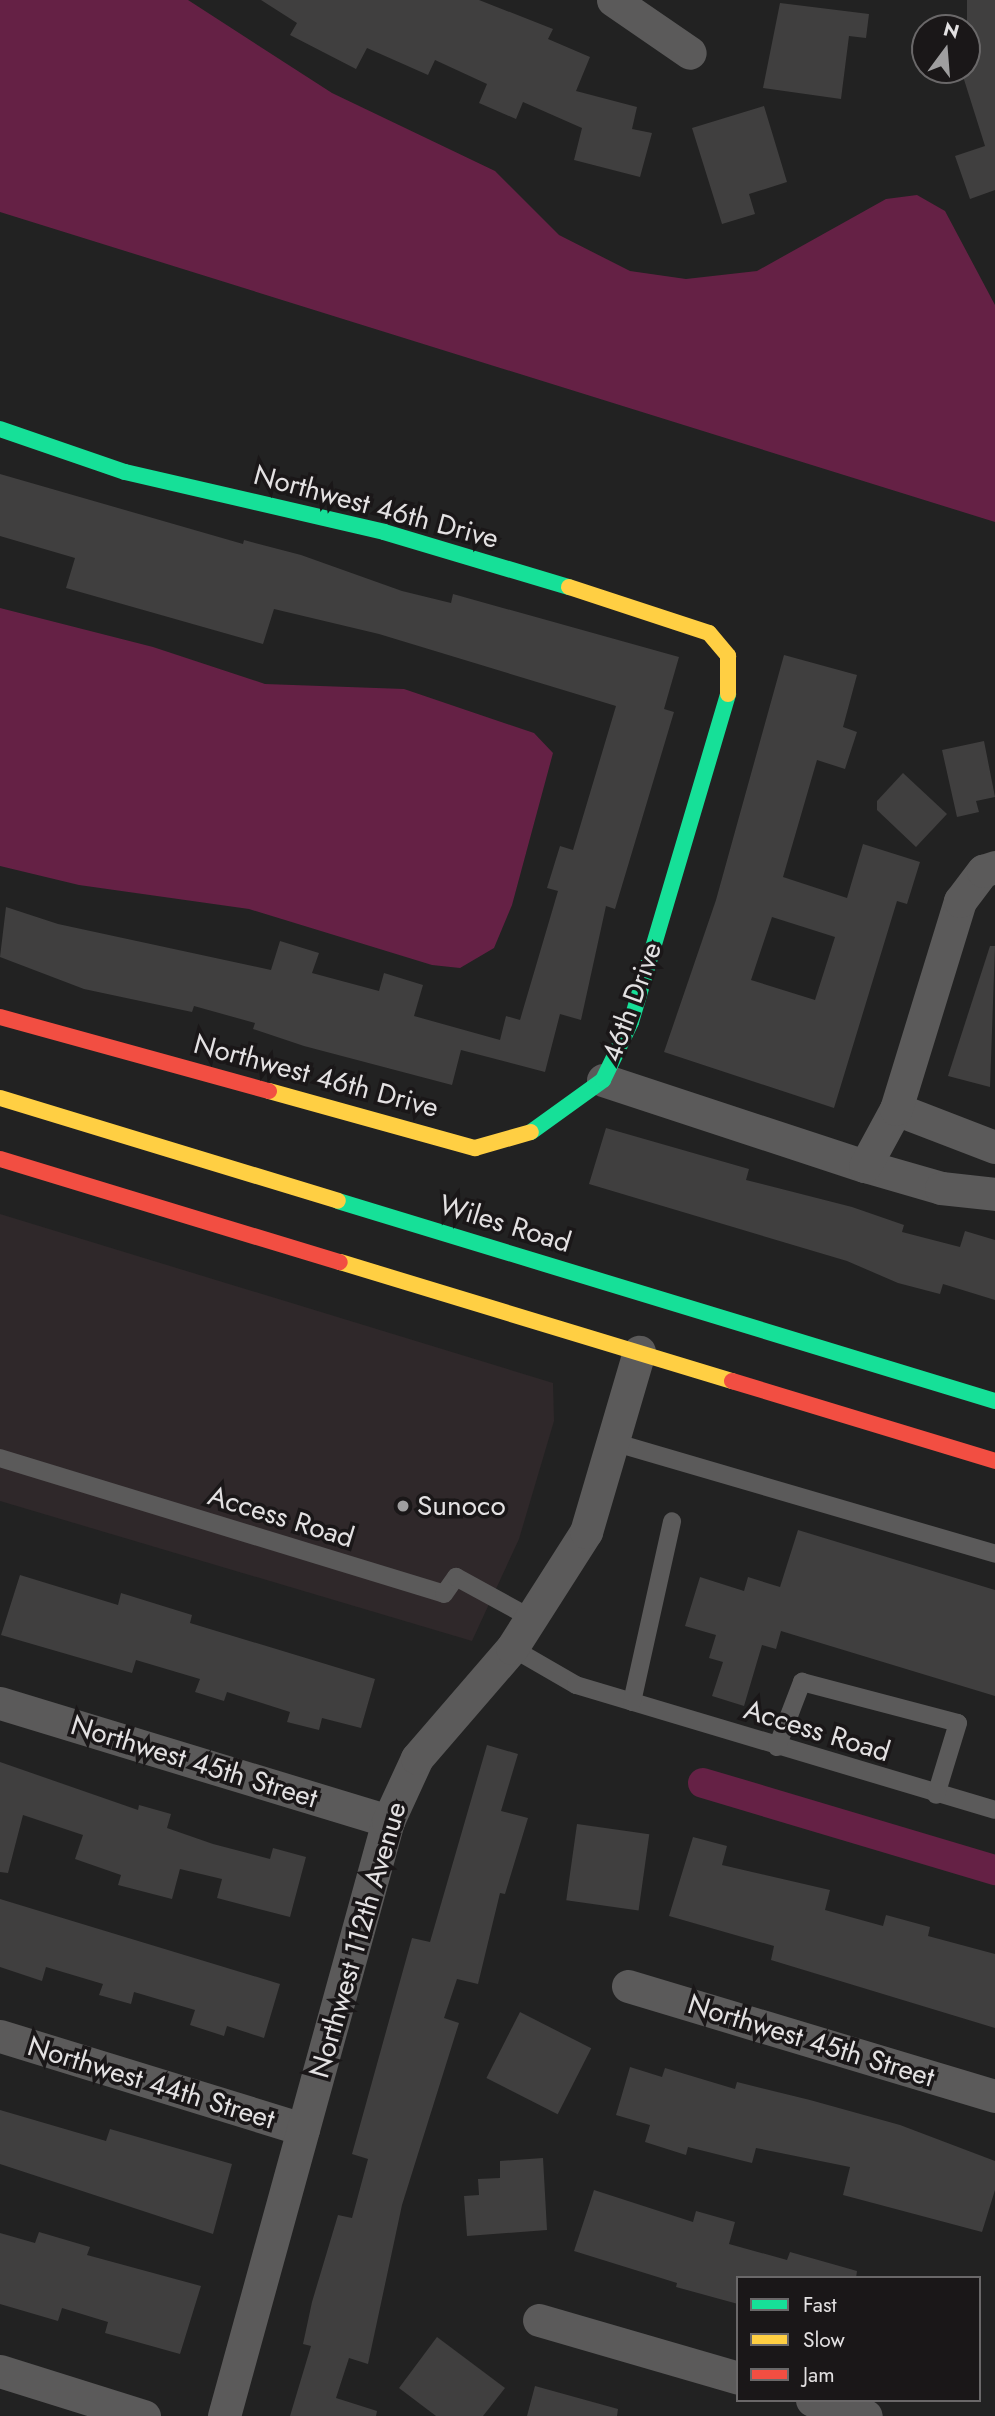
<!DOCTYPE html>
<style>
body{margin:0}
#map{position:relative;width:995px;height:2416px;overflow:hidden;background:#222;font-family:Jost,sans-serif}
div>[style]{position:absolute}
[style*='--x']{left:calc(var(--x)*1px);top:calc(var(--y)*1px);width:calc(var(--w)*1px);rotate:calc(var(--a)*1deg)}
.built>*{inset:0;background:#2f282a}
.water>*{inset:0;background:#652145}
.canal>*{height:30px;margin:-15px;padding:0 15px;transform-origin:15px;border-radius:15px;background:#652145}
.building>*{inset:0;background:#403f3f;transform-origin:0 0}
.lane>*{height:18px;margin:-9px;padding:0 9px;transform-origin:9px;border-radius:9px;background:#5b5a5a}
.street>*{height:33px;margin:-16.5px;padding:0 16.5px;transform-origin:16.5px;border-radius:16.5px;background:#5b5a5a}
.fast>*{height:16px;margin:-8px;padding:0 8px;transform-origin:8px;border-radius:8px;background:#16e098}
.slow>*{height:16px;margin:-8px;padding:0 8px;transform-origin:8px;border-radius:8px;background:#ffcf43}
.jam>*{height:16px;margin:-8px;padding:0 8px;transform-origin:8px;border-radius:8px;background:#f24e42}
.dots>*{width:19px;height:19px;translate:-50% -50%;box-sizing:border-box;border:4px solid #1a1718;border-radius:50%}
span{translate:-50% -50%;white-space:nowrap;text-align:center;line-height:1.15;-webkit-text-stroke:7px #1a1718;paint-order:stroke}
.street-label{font-size:28px;color:#e3e1e2}
.poi-label{font-size:28px;color:#e3e1e2}
.left{translate:0 -50%;text-align:left}
.legend{position:absolute;left:736px;top:2276px;width:245px;height:126px;box-sizing:border-box;background:#1a1718;border:2px solid #6a6869;margin:0;padding:9px 12px;list-style:none;font-size:21px;color:#e3e1e2}
.legend li{display:flex;align-items:center;gap:14px;height:35px}
.legend b{width:35px;border:2px solid #6a6869}
.north{position:absolute;left:911px;top:14px;width:70px;height:70px;box-sizing:border-box;background:#1a1718;border:2px solid #6a6869;border-radius:50%;rotate:16deg;font-size:19px;font-weight:700;line-height:28px;text-align:center;color:#e3e1e2}
.north::after{content:'';display:block;margin:auto;width:24px;height:32px;background:#9f9e9f;clip-path:polygon(50% 0,100% 100%,50% 72%,0 100%)}
</style>
<div id="map">
<div class="built">
<i style="clip-path:polygon(0 1214px,553px 1383px,554px 1421px,519px 1539px,472px 1641px,0 1501px)"></i>
</div>
<div class="water">
<i style="clip-path:polygon(0 0,188px 0,332px 93px,495px 171px,559px 235px,630px 271px,686px 279px,757px 271px,886px 199px,917px 195px,945px 211px,995px 305px,995px 522px,0 212px)"></i>
<i style="clip-path:polygon(0 608px,153px 647px,265px 684px,404px 689px,534px 733px,553px 753px,512px 905px,494px 948px,460px 968px,432px 965px,249px 909px,79px 885px,0 866px)"></i>
</div>
<div class="canal">
<i style="--x:703;--y:1783;--w:305;--a:16.6"></i>
</div>
<div class="building">
<i style="clip-path:polygon(261px 0,479px 0,553px 29px,548px 39px,590px 57px,576px 91px,637px 107px,632px 129px,652px 133px,640px 177px,574px 160px,582px 128px,523px 102px,516px 119px,479px 103px,487px 84px,435px 60px,428px 75px,367px 48px,356px 69px,290px 35px,297px 23px)"></i>
<i style="clip-path:polygon(967px 0,995px 0,995px 190px,970px 199px,955px 156px,985px 146px,961px 70px,967px 70px)"></i>
<i style="clip-path:polygon(780px 3px,869px 14px,866px 38px,849px 36px,841px 99px,763px 88px)"></i>
<i style="clip-path:polygon(764px 106px,787px 182px,749px 194px,755px 214px,722px 224px,692px 128px)"></i>
<i style="clip-path:polygon(0 474px,243px 544px,244px 540px,301px 555px,402px 591px,451px 603px,453px 594px,679px 657px,664px 709px,674px 712px,615px 909px,606px 906px,581px 1020px,560px 1014px,545px 1072px,461px 1050px,452px 1085px,304px 1046px,253px 1029px,255px 1023px,194px 1006px,192px 1012px,84px 989px,0 957px,6px 907px,58px 924px,271px 970px,280px 941px,319px 953px,312px 973px,379px 991px,384px 973px,423px 985px,414px 1016px,500px 1040px,506px 1016px,520px 1020px,558px 891px,547px 888px,560px 846px,573px 850px,616px 706px,379px 634px,274px 609px,263px 644px,66px 588px,75px 558px,0 536px)"></i>
<i style="clip-path:polygon(evenodd,784px 655px,857px 675px,843px 727px,857px 732px,845px 769px,817px 760px,783px 877px,847px 898px,863px 844px,920px 862px,907px 904px,897px 901px,834px 1108px,664px 1052px,716px 900px,784px 655px,772px 917px,835px 937px,815px 1000px,751px 980px,772px 917px)"></i>
<i style="clip-path:polygon(984px 741px,995px 797px,976px 801px,979px 812px,957px 817px,942px 750px)"></i>
<i style="clip-path:polygon(903px 773px,947px 814px,916px 847px,877px 810px,877px 801px)"></i>
<i style="clip-path:polygon(990px 946px,995px 946px,990px 1087px,948px 1076px)"></i>
<i style="clip-path:polygon(606px 1128px,749px 1169px,746px 1180px,852px 1207px,904px 1225px,902px 1232px,960px 1247px,965px 1231px,995px 1240px,995px 1300px,943px 1284px,940px 1294px,898px 1283px,847px 1261px,589px 1184px)"></i>
<i style="clip-path:polygon(798px 1530px,995px 1590px,995px 1696px,781px 1631px,776px 1649px,762px 1645px,744px 1706px,712px 1696px,723px 1662px,709px 1658px,716px 1635px,685px 1626px,700px 1577px,744px 1591px,748px 1577px,780px 1587px)"></i>
<i style="clip-path:polygon(20px 1575px,118px 1605px,121px 1593px,192px 1615px,190px 1623px,375px 1679px,361px 1728px,322px 1718px,319px 1730px,287px 1722px,290px 1712px,227px 1692px,224px 1701px,195px 1692px,200px 1679px,136px 1660px,132px 1673px,1px 1635px)"></i>
<i style="clip-path:polygon(487px 1745px,518px 1754px,501px 1811px,528px 1818px,505px 1894px,500px 1893px,478px 1984px,457px 1979px,444px 2018px,459px 2023px,402px 2205px,368px 2364px,349px 2358px,336px 2398px,377px 2411px,376px 2416px,290px 2416px,311px 2346px,303px 2344px,312px 2302px,338px 2215px,352px 2218px,368px 2159px,352px 2154px,412px 1938px,430px 1942px)"></i>
<i style="clip-path:polygon(0 1762px,138px 1810px,139px 1805px,171px 1814px,167px 1828px,213px 1844px,270px 1859px,273px 1848px,306px 1857px,290px 1917px,217px 1898px,222px 1879px,180px 1869px,172px 1899px,118px 1885px,121px 1875px,75px 1859px,83px 1835px,23px 1815px,8px 1873px,0 1872px)"></i>
<i style="left:577px;top:1824px;width:73px;height:77px;rotate:8deg"></i>
<i style="clip-path:polygon(693px 1837px,727px 1846px,722px 1865px,830px 1890px,825px 1910px,883px 1926px,886px 1915px,930px 1927px,928px 1936px,995px 1954px,995px 2028px,771px 1960px,774px 1946px,669px 1916px)"></i>
<i style="clip-path:polygon(0 1899px,280px 1984px,264px 2038px,227px 2026px,224px 2036px,190px 2025px,195px 2010px,134px 1992px,131px 2004px,99px 1995px,103px 1984px,46px 1967px,42px 1981px,0 1967px)"></i>
<i style="left:520px;top:2012px;width:80px;height:74px;rotate:27deg"></i>
<i style="clip-path:polygon(630px 2067px,662px 2077px,665px 2068px,735px 2089px,737px 2082px,810px 2100px,900px 2125px,995px 2161px,995px 2190px,982px 2232px,843px 2195px,850px 2167px,756px 2148px,752px 2163px,688px 2147px,686px 2155px,645px 2142px,650px 2125px,616px 2115px)"></i>
<i style="clip-path:polygon(0 2110px,106px 2141px,110px 2129px,232px 2164px,213px 2234px,0 2164px)"></i>
<i style="clip-path:polygon(543px 2158px,547px 2230px,467px 2236px,464px 2196px,479px 2195px,478px 2179px,500px 2178px,500px 2161px)"></i>
<i style="clip-path:polygon(594px 2190px,693px 2222px,696px 2211px,735px 2222px,729px 2244px,787px 2260px,790px 2252px,857px 2271px,856px 2278px,738px 2278px,738px 2304px,676px 2287px,677px 2283px,574px 2251px)"></i>
<i style="clip-path:polygon(39px 2232px,90px 2247px,87px 2255px,201px 2286px,180px 2354px,105px 2333px,108px 2322px,62px 2308px,58px 2321px,0 2304px,0 2233px,35px 2243px)"></i>
<i style="clip-path:polygon(437px 2337px,505px 2388px,483px 2416px,436px 2416px,399px 2388px)"></i>
<i style="clip-path:polygon(535px 2386px,618px 2409px,617px 2416px,527px 2416px)"></i>
</div>
<div class="lane">
<i style="--x:613;--y:1442;--w:398;--a:16.3"></i>
<i style="--x:0;--y:1458;--w:464;--a:17"></i>
<i style="--x:444;--y:1594;--w:21;--a:-55"></i>
<i style="--x:456;--y:1577;--w:85;--a:28.7"></i>
<i style="--x:512;--y:1648;--w:74;--a:30"></i>
<i style="--x:576;--y:1685;--w:437;--a:16.6"></i>
<i style="--x:632;--y:1702;--w:185;--a:-77.5"></i>
<i style="--x:777;--y:1747;--w:70;--a:-69"></i>
<i style="--x:802;--y:1682;--w:161;--a:14.7"></i>
<i style="--x:958;--y:1723;--w:75;--a:107"></i>
</div>
<div class="street">
<i style="--x:613;--y:0;--w:93;--a:34.5"></i>
<i style="--x:603;--y:1080;--w:276;--a:18.2"></i>
<i style="--x:865;--y:1166;--w:79;--a:16.1"></i>
<i style="--x:941;--y:1188;--w:54;--a:6.3"></i>
<i style="--x:896;--y:1109;--w:106;--a:21"></i>
<i style="--x:865;--y:1166;--w:65;--a:-61.5"></i>
<i style="--x:896;--y:1109;--w:218;--a:-72.9"></i>
<i style="--x:960;--y:901;--w:38;--a:-53"></i>
<i style="--x:983;--y:871;--w:13;--a:-18"></i>
<i style="--x:0;--y:1703;--w:406;--a:16.9"></i>
<i style="--x:628;--y:1986;--w:383;--a:16.7"></i>
<i style="--x:0;--y:2036;--w:317;--a:17.1"></i>
<i style="--x:539;--y:2320;--w:207;--a:16.2"></i>
<i style="--x:0;--y:2371;--w:151;--a:17.4"></i>
<i style="--x:812;--y:2400;--w:56;--a:16.5"></i>
<i style="--x:224;--y:2416;--w:617;--a:-74.59"></i>
<i style="--x:388;--y:1821;--w:69;--a:-65.3"></i>
<i style="--x:417;--y:1758;--w:145;--a:-49.2"></i>
<i style="--x:512;--y:1648;--w:138;--a:-57.5"></i>
<i style="--x:586;--y:1532;--w:188;--a:-73.6"></i>
</div>
<div class="fast">
<i style="--x:0;--y:429;--w:132;--a:19"></i>
<i style="--x:125;--y:472;--w:266;--a:13"></i>
<i style="--x:384;--y:532;--w:193;--a:16.6"></i>
<i style="--x:531;--y:1132;--w:89;--a:-35.8"></i>
<i style="--x:603;--y:1080;--w:64;--a:-64.2"></i>
<i style="--x:631;--y:1022;--w:342;--a:-73.5"></i>
<i style="--x:338;--y:1201;--w:687;--a:16.93"></i>
</div>
<div class="slow">
<i style="--x:569;--y:587;--w:147;--a:18.2"></i>
<i style="--x:709;--y:633;--w:30;--a:50"></i>
<i style="--x:728;--y:656;--w:38;--a:90"></i>
<i style="--x:269;--y:1091;--w:214;--a:15.5"></i>
<i style="--x:475;--y:1148;--w:58;--a:-15.9"></i>
<i style="--x:0;--y:1098;--w:353;--a:16.9"></i>
<i style="--x:340;--y:1262;--w:410;--a:16.9"></i>
</div>
<div class="jam">
<i style="--x:0;--y:1017;--w:279;--a:15.4"></i>
<i style="--x:0;--y:1159;--w:355;--a:16.9"></i>
<i style="--x:732;--y:1381;--w:275;--a:16.9"></i>
</div>
<div class="dots">
<i style="left:403px;top:1506px;background:#9f9e9f"></i>
</div>
<div class="street-label">
<span style="left:376px;top:507px;rotate:15deg">Northwest 46th Drive</span>
<span style="left:632px;top:1002px;rotate:-70deg">46th Drive</span>
<span style="left:316px;top:1076px;rotate:15deg">Northwest 46th Drive</span>
<span style="left:505px;top:1224px;rotate:17deg">Wiles Road</span>
<span style="left:281px;top:1517px;rotate:17deg">Access Road</span>
<span style="left:817px;top:1731px;rotate:17deg">Access Road</span>
<span style="left:194px;top:1762px;rotate:17deg">Northwest 45th Street</span>
<span style="left:358px;top:1940px;rotate:-74deg">Northwest 112th Avenue</span>
<span style="left:811px;top:2041px;rotate:17deg">Northwest 45th Street</span>
<span style="left:151px;top:2083px;rotate:17deg">Northwest 44th Street</span>
</div>
<div class="poi-label">
<span class="left" style="left:417px;top:1506px">Sunoco</span>
</div>
<ul class="legend">
<li><b style="height:9px;background:#16e098"></b>Fast</li>
<li><b style="height:9px;background:#ffcf43"></b>Slow</li>
<li><b style="height:9px;background:#f24e42"></b>Jam</li>
</ul>
<div class="north">N</div>
</div>
